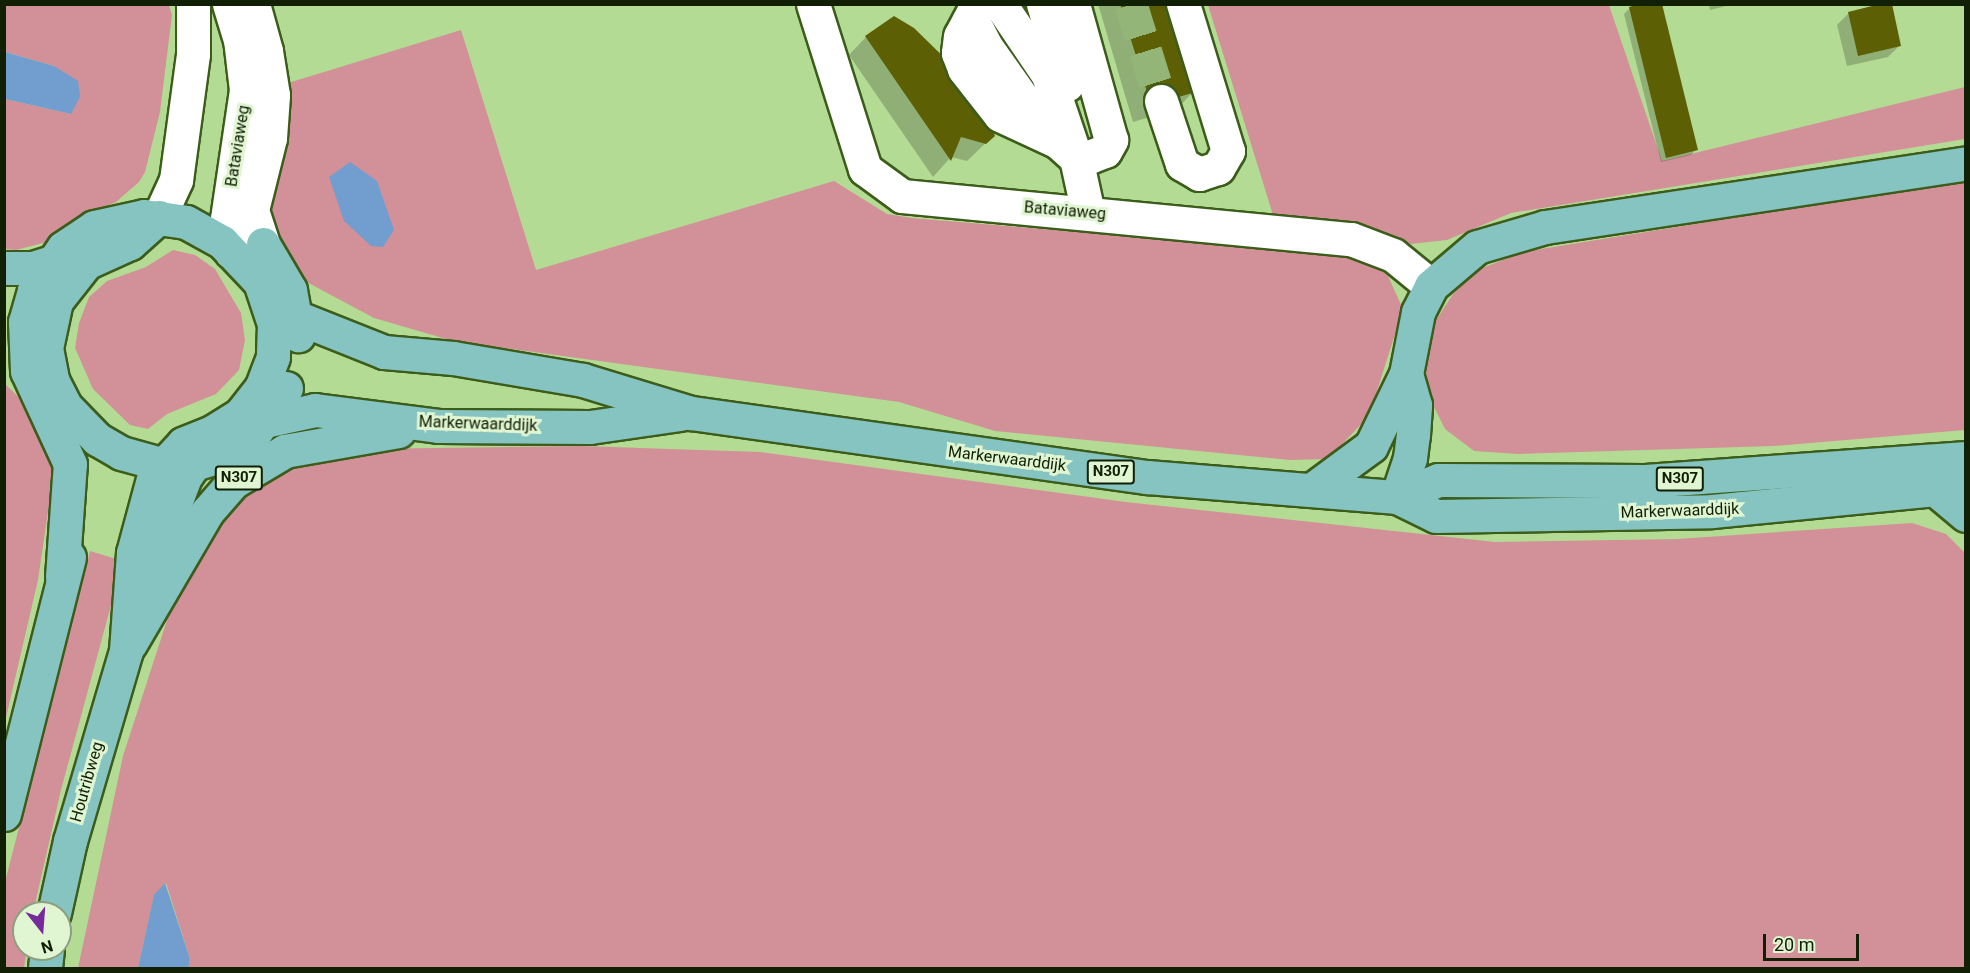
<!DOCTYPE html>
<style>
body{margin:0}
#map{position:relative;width:1970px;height:973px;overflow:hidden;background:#b4db94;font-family:Roboto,sans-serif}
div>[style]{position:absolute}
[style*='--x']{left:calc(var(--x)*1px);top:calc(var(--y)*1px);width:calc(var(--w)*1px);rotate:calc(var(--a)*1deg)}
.green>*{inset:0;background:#d29199}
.water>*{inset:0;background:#719dcf}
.shadow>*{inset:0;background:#0003}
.building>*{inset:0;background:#5c5f04}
.minor-tunnel>*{height:33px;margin-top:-16.5px;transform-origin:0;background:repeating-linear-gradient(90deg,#93b577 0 33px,transparent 0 49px)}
.roads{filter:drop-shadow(2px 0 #3c5d1a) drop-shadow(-2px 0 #3c5d1a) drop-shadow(0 2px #3c5d1a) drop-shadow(0 -2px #3c5d1a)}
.minor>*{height:33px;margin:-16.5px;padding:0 16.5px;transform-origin:16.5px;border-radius:16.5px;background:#fff}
.major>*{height:33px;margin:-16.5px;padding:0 16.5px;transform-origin:16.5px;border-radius:16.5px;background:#86c4c2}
span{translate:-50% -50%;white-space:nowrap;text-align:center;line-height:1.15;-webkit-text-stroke:6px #e0f5d1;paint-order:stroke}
.shield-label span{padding:2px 4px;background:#e0f5d1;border:2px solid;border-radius:4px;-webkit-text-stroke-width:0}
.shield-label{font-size:15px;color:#111f04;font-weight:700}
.street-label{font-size:16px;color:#111f04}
.frame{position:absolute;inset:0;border:6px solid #111f04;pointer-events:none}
.north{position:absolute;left:12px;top:901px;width:60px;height:60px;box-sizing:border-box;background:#e0f5d1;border:2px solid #8d9f7f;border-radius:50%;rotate:163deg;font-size:16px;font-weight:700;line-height:24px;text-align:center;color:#111f04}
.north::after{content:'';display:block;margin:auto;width:21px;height:27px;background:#762a9c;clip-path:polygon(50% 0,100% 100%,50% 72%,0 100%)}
.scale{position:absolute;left:1763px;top:934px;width:96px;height:27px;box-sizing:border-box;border:3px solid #111f04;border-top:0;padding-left:8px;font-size:18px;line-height:21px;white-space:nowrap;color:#111f04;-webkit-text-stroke:4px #e0f5d1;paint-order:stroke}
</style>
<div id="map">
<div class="green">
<i style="clip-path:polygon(4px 5px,169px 5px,172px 15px,160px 112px,145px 172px,139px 182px,116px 202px,97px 210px,55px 240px,16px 250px,5px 249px,5px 99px,71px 114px,54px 66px,5px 52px)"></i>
<i style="clip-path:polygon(1208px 5px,1609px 5px,1662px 161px,1965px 87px,1965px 139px,1511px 213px,1447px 240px,1410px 244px,1353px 222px,1273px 215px)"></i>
<i style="clip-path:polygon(461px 30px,536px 270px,834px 181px,887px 214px,912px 218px,1350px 255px,1373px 264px,1388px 276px,1403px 309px,1369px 416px,1328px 459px,1290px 460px,995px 431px,899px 402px,453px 341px,374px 318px,301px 279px,264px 212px,286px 148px,288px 83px)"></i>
<i style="clip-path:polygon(1965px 180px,1965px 430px,1774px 446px,1518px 454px,1474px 451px,1445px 429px,1431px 401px,1425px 369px,1433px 325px,1453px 294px,1475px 271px,1523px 252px)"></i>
<i style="clip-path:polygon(173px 250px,195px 255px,215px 269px,241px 313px,245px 340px,239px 370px,216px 394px,167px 414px,148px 429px,130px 425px,93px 389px,75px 348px,79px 323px,89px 297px,107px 281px,146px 267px)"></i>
<i style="clip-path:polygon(5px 384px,26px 404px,47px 443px,54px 471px,38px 580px,5px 722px)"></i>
<i style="clip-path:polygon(582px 446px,760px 452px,1126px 502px,1495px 542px,1677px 539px,1912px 523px,1946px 534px,1965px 553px,1965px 968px,188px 968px,190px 959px,166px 883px,154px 896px,138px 968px,78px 968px,123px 756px,169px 614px,199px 544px,251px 484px,291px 462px,359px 449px)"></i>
<i style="clip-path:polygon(90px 551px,123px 561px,61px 790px,33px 913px,24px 913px,27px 949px,24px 968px,5px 968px,5px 882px)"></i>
</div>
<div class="water">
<i style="clip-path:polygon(5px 52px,54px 66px,78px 81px,80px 97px,71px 114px,5px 99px)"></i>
<i style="clip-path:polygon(350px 162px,377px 181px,394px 230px,383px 247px,371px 246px,344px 221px,329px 177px)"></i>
<i style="clip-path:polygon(165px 883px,190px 959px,188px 968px,138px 968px,154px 895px)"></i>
</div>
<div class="shadow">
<i style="clip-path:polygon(1098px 4px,1168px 4px,1194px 91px,1177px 109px,1133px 122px)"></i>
<i style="clip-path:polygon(1709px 4px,1734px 4px,1710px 10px)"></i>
<i style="clip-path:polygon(1630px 8px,1696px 149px,1691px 155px,1661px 162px,1624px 14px)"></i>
<i style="clip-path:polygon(1849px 13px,1900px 45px,1888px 57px,1847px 66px,1837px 25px)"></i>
<i style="clip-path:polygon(902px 21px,940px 54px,993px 136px,967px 161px,951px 157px,933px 177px,849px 55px,866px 37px)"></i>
</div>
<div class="building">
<i style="clip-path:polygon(1120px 4px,1170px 4px,1196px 92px,1151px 105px)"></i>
<i style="clip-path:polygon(1639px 4px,1662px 4px,1698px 150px,1666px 158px,1629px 7px)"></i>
<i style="clip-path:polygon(1880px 4px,1892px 4px,1901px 46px,1858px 56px,1848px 12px)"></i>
<i style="clip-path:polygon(894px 16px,914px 28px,960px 73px,998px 40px,1014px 32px,1033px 73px,1015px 88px,990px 123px,995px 136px,986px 144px,961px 137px,951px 161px,865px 36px)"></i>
</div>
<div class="minor-tunnel">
<i style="--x:1131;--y:4;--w:102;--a:72.8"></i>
</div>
<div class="roads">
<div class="minor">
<i style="--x:229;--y:4;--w:37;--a:73"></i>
<i style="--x:240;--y:39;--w:51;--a:83.3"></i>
<i style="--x:246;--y:90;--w:130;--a:98.4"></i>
<i style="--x:227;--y:219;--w:33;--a:83"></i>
<i style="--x:253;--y:4;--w:49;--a:74.5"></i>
<i style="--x:266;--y:51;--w:45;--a:81"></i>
<i style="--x:273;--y:95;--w:43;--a:94"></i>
<i style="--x:270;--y:138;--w:74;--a:104"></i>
<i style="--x:252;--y:210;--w:36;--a:72"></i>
<i style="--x:813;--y:4;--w:173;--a:72.5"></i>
<i style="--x:865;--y:169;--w:46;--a:36.1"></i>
<i style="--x:902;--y:196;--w:451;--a:5.5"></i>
<i style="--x:1351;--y:239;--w:45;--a:20.9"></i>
<i style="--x:1393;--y:255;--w:49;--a:39.2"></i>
<i style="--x:974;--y:4;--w:19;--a:90"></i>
<i style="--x:974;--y:23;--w:25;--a:63"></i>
<i style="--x:985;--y:45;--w:67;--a:54.7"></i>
<i style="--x:1024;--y:100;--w:54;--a:51"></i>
<i style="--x:1058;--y:142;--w:24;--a:42"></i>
<i style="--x:1076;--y:158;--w:13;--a:-4"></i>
<i style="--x:1089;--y:157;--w:17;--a:-21"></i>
<i style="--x:1105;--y:151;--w:13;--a:-61"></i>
<i style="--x:1111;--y:140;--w:141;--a:-105.6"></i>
<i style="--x:1000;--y:4;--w:86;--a:55.9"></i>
<i style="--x:1048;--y:75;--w:88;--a:71.4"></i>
<i style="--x:1076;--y:158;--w:56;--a:77.7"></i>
<i style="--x:1043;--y:4;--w:84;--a:73.3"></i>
<i style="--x:973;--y:12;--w:27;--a:118"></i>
<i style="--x:960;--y:36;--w:17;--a:97"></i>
<i style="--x:958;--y:53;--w:17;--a:69"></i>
<i style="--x:964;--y:69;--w:58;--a:52"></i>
<i style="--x:1000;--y:115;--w:60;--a:24.8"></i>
<i style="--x:1161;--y:101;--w:66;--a:71.6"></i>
<i style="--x:1182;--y:164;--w:20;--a:30"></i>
<i style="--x:1199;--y:174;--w:20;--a:-18"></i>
<i style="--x:1218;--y:168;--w:20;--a:-60"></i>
<i style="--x:1228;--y:151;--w:154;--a:-107"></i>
<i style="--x:159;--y:217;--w:41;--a:-65.3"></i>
<i style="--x:176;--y:180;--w:127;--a:-82.3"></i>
<i style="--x:193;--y:54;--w:50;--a:-90"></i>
</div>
<div class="major">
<i style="--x:159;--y:217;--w:39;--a:138"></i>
<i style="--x:130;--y:243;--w:48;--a:155.6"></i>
<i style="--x:86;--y:263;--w:48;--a:128.3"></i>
<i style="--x:56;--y:301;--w:48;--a:102"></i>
<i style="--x:46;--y:348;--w:33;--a:79"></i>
<i style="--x:52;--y:380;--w:30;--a:63"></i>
<i style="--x:66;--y:407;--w:45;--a:45.9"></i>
<i style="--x:97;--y:439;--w:28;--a:30"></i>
<i style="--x:121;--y:453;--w:41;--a:15.4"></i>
<i style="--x:161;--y:464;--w:33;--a:0"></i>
<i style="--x:194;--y:464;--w:34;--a:-17"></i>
<i style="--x:226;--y:454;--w:34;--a:-36"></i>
<i style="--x:254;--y:434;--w:56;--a:-55.2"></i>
<i style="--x:263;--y:244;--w:53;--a:59.6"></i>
<i style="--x:290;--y:290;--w:46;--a:79.9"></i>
<i style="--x:4;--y:268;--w:29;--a:0"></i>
<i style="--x:33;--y:268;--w:19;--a:-18"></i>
<i style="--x:271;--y:307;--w:122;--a:21.7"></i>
<i style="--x:384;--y:352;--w:69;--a:5"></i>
<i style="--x:453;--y:358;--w:132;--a:9.6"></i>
<i style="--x:583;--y:380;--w:113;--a:17"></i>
<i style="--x:691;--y:413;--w:460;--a:8"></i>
<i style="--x:1147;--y:477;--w:251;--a:4.6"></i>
<i style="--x:1397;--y:497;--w:43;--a:26"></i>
<i style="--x:1436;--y:516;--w:276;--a:-1"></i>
<i style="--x:1712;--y:511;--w:255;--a:-5.6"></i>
<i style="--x:265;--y:421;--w:51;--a:-12.4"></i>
<i style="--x:315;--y:410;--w:124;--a:7.4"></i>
<i style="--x:438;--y:426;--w:152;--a:0.4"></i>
<i style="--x:590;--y:427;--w:91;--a:-8.2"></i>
<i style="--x:1314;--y:488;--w:71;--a:-36.4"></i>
<i style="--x:1371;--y:446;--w:80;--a:-64.1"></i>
<i style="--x:1406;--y:374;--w:63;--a:-79"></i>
<i style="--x:1418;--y:312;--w:29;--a:-63"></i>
<i style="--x:1431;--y:286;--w:60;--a:-40.3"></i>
<i style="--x:1477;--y:247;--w:71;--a:-16.4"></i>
<i style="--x:1545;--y:227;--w:426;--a:-8.6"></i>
<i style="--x:1936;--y:490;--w:39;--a:40"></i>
<i style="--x:1397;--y:497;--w:44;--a:-22.5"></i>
<i style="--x:1438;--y:480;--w:207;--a:0.3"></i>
<i style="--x:1645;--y:481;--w:322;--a:-4.1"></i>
<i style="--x:1397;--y:497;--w:41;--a:-71.6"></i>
<i style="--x:1410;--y:458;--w:23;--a:-83"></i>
<i style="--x:1413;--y:435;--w:30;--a:-86"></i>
<i style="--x:1415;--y:405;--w:32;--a:-106"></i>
<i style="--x:62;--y:577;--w:113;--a:-86"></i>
<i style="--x:70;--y:464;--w:102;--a:-114.8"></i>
<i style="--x:27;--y:371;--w:49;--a:-92.3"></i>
<i style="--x:25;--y:322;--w:33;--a:-74"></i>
<i style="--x:34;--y:290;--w:51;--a:-55.4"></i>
<i style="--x:63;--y:248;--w:37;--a:-34"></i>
<i style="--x:94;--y:227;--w:51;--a:-12.4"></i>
<i style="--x:144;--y:216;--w:42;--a:8.1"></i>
<i style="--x:186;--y:222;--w:41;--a:29.1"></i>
<i style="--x:222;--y:242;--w:55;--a:46.5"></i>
<i style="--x:260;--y:282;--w:44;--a:71.6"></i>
<i style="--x:274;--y:324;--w:33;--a:92"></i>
<i style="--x:273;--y:357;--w:33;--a:111"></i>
<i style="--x:261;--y:388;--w:33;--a:128"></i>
<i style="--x:241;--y:414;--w:34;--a:148"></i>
<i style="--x:212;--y:432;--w:31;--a:158"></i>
<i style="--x:183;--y:444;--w:42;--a:133.1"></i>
<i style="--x:154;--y:475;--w:81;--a:105.1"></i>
<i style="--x:133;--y:553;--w:98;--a:94.1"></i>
<i style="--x:147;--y:578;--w:108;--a:-69.4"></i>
<i style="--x:185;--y:477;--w:16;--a:-55"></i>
<i style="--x:130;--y:644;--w:153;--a:-59.7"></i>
<i style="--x:207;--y:512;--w:40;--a:-49"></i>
<i style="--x:233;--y:482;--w:61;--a:-30.8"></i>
<i style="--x:285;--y:451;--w:115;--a:-10"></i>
<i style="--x:4;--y:814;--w:265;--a:-75.8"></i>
<i style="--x:54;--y:913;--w:74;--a:-77.5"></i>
<i style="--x:70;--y:841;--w:220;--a:-73.6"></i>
<i style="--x:45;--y:968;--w:19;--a:-84"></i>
</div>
</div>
<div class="shield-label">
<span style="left:1111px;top:472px">N307</span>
<span style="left:239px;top:478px">N307</span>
<span style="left:1680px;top:479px">N307</span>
</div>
<div class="street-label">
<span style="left:238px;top:146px;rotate:-81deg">Bataviaweg</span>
<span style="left:1065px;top:211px;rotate:5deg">Bataviaweg</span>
<span style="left:478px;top:424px;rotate:2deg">Markerwaarddijk</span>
<span style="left:1007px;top:459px;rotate:7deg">Markerwaarddijk</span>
<span style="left:1680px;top:511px;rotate:-2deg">Markerwaarddijk</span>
<span style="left:87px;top:782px;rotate:-74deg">Houtribweg</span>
</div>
<div class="frame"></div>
<div class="north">N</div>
<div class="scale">20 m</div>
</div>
